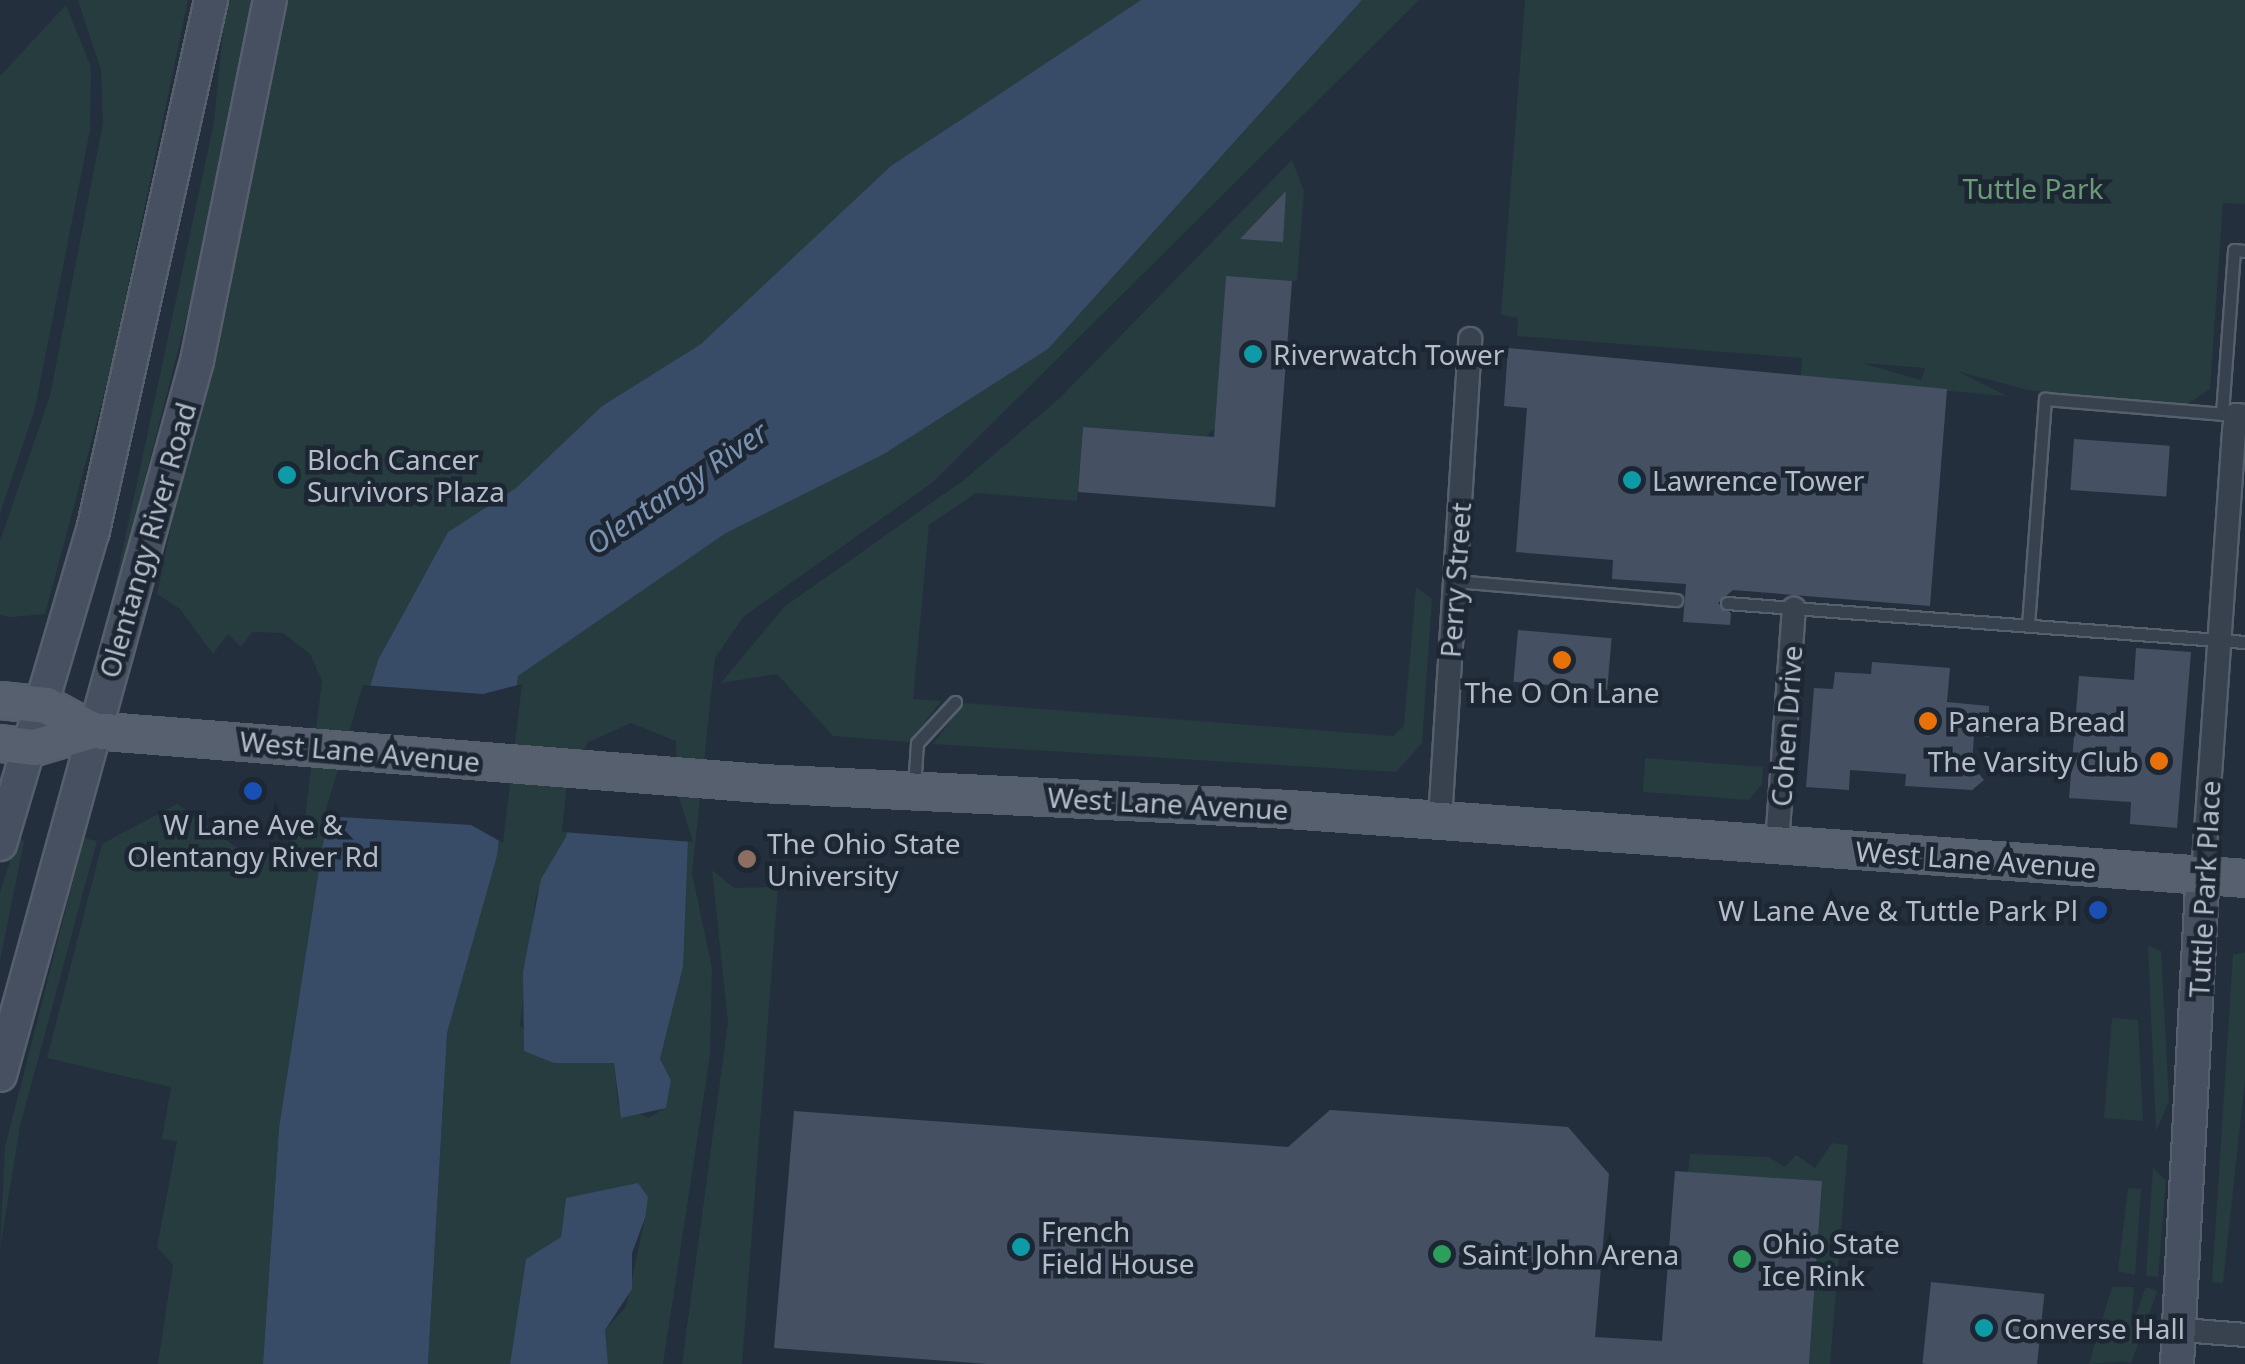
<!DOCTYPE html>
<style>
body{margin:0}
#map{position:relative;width:2245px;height:1364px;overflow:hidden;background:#242f3e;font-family:"Noto Sans",sans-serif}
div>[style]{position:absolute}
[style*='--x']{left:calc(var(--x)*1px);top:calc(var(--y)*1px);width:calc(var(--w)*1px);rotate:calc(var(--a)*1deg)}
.green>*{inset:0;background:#263c3f;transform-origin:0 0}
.water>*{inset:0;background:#394c67}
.pier>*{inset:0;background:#242f3e}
.building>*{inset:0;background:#455162;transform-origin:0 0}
.roads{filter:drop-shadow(2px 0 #565f6c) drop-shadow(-2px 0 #565f6c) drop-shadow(0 2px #565f6c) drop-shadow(0 -2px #565f6c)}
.lane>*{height:11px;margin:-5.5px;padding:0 5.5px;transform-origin:5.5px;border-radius:5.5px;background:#38414e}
.street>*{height:22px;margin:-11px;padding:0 11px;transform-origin:11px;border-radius:11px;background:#38414e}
.secondary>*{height:32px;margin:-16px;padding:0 16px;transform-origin:16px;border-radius:16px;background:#465061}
.primary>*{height:35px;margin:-17.5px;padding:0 17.5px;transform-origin:17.5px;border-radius:17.5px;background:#56606e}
.dots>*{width:28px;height:28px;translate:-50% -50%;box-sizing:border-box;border:5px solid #1d2633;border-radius:50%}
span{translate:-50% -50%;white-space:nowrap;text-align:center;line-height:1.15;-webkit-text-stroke:9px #1d2633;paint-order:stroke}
.park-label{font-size:28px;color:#6b9a76}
.poi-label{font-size:28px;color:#b4bcc9}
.left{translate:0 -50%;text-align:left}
.right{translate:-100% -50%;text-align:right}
.street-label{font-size:28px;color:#b4bcc9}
.water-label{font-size:30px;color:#7c92b1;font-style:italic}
</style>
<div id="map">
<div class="green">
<i style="clip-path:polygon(78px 0,188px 0,110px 372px,45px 614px,12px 617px,0 615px,0 541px,50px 396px,103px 123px,101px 70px)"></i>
<i style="clip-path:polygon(226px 0,255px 0,223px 176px,104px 637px,214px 122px)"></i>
<i style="clip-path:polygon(280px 0,1141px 0,941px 133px,701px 344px,602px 406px,516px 488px,448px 532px,378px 660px,323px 843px,279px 1128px,263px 1364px,158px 1364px,173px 1265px,157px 1247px,177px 1141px,162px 1139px,171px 1087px,47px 1058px,102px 844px,177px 804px,244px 853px,272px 854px,300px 835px,305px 818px,322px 681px,310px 654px,283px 633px,252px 632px,241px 647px,228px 634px,213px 654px,180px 609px,157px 594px)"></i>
<i style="clip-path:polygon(evenodd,1362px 0,1419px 0,933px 482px,743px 617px,715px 658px,692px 873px,712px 968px,710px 1055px,663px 1364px,608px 1364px,607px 1355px,605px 1330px,626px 1307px,645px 1218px,566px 1198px,561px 1237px,526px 1259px,510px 1364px,428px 1364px,447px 1033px,497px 856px,518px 676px,726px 533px,884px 454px,1048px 349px,1362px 0,571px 799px,681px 886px,683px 967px,660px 1059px,671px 1080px,666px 1107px,649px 1118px,618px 1105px,614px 1063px,554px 1063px,520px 1025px,536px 896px,566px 837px,571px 799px)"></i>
<i style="clip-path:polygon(evenodd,1525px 0,2245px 0,2245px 204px,2223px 203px,2210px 389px,2184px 406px,2028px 390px,1957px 371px,2007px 396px,1801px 378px,1802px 358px,1517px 336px,1518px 318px,1501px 315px,1525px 0,1862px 363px,1925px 368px,1921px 380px,1862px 363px)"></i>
<i style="clip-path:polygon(66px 5px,91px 67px,90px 130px,35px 408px,0 514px,0 76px)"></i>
<i style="clip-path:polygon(1292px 160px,1304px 191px,1297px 281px,1226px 277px,1215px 428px,1206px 436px,1083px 427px,1077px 501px,976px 493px,929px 525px,913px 699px,941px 701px,909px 742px,833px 736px,777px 674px,721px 683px,784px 607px,964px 480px,1060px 398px)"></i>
<i style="clip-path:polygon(1416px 587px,1432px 599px,1422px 743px,1396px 772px,933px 744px,964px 703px,1393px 736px,1404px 726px)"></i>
<i style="clip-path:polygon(1645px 758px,1763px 767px,1762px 784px,1749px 800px,1643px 792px)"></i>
<i style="clip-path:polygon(18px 836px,24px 842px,0 961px,0 892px)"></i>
<i style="clip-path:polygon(84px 838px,97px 841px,20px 1126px,0 1248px,5px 1147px)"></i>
<i style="clip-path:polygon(712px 870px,734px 888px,778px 887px,742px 1364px,682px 1364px,728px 1022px)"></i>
<i style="clip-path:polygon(2148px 946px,2161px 951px,2169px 1101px,2156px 1131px)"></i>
<i style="clip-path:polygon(2245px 952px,2245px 1080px,2223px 1283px,2212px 1282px,2233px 955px)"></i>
<i style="clip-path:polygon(2112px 1018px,2138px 1020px,2143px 1121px,2104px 1118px)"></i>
<i style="clip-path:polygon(1832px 1143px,1848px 1145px,1830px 1364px,1809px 1364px,1822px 1181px,1688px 1172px,1690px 1154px,1769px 1157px,1785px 1167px,1796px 1155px,1815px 1168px)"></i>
<i style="clip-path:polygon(2153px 1167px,2166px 1181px,2158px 1277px,2146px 1276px)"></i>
<i style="clip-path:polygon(2128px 1188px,2141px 1189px,2135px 1275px,2118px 1271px)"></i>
<i style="clip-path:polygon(2112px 1287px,2134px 1287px,2128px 1361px,2089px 1364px)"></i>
<i style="left:2146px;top:1287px;width:12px;height:77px;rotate:20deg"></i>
</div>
<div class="water">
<i style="clip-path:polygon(1141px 0,1362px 0,1048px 349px,884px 454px,726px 533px,518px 676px,497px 856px,447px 1033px,428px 1364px,263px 1364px,279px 1128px,323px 843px,378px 660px,448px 532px,516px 488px,602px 406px,701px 344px,891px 166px)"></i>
<i style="clip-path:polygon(671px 792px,688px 839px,683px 967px,660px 1059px,671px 1080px,666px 1108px,621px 1118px,614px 1063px,554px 1063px,524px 1051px,523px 972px,541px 879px,566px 837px,571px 799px)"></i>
<i style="clip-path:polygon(638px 1183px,648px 1197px,645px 1218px,632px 1253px,632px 1289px,605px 1330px,608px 1364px,510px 1364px,526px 1259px,561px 1237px,566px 1198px)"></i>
</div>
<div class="pier">
<i style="clip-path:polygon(522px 684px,503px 843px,471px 825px,324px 816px,363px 685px,483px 694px)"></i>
<i style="clip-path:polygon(631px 723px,676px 741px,677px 791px,693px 842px,562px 832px,567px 783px,588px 742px)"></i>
</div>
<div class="building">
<i style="clip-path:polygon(1286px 191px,1283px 242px,1240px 239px)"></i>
<i style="clip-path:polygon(1226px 276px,1292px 281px,1275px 507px,1078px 492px,1083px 427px,1214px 437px)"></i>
<i style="clip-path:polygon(1508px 348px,1947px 389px,1930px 606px,1733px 590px,1718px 603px,1731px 613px,1730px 625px,1683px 622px,1686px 584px,1612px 579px,1613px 560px,1516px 552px,1527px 408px,1504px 406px)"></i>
<i style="left:2074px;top:439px;width:96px;height:51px;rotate:4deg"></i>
<i style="left:1518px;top:630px;width:94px;height:52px;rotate:5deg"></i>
<i style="clip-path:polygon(2136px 648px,2191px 652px,2177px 828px,2130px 824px,2131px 802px,2069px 798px,2079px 676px,2134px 680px)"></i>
<i style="clip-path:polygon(1872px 662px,1950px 668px,1947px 702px,1989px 706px,1989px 737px,1974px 735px,1972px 765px,1984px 780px,1972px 790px,1905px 786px,1906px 774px,1850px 770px,1849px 790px,1806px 787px,1814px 688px,1833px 689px,1835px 672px,1871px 674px)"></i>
<i style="clip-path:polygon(1330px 1110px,1568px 1127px,1609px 1174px,1595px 1337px,1662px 1341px,1675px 1171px,1822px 1181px,1809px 1364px,987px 1364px,774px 1348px,794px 1111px,1288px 1147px)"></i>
<i style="left:1931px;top:1282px;width:114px;height:82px;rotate:6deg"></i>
</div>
<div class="roads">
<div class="lane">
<i style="--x:2222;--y:414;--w:164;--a:-85.8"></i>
<i style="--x:2234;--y:250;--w:10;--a:6"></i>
<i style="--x:1455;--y:581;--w:222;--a:4.9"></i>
<i style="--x:1727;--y:603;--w:519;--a:4.31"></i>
<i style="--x:2028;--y:625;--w:227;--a:-85.7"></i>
<i style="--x:2045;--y:399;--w:192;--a:4.8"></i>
<i style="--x:914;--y:788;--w:45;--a:-86.2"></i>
<i style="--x:917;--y:743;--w:56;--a:-47.2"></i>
</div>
<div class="street">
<i style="--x:1440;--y:820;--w:482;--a:-86.4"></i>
<i style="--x:1777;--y:844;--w:236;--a:-85.9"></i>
<i style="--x:2203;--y:875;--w:445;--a:-86"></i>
<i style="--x:2234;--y:431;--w:16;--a:-83"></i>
<i style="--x:2236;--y:415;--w:9;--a:6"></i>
<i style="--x:2182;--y:1330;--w:63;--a:4.5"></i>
</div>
<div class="secondary">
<i style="--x:0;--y:844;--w:327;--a:-73.5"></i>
<i style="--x:93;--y:531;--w:544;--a:-77.47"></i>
<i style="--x:0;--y:1075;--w:741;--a:-74.58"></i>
<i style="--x:197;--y:361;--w:368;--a:-78.6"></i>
<i style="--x:2177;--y:1364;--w:490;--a:-87"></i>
</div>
<div class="primary">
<i style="--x:0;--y:700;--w:46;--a:6.2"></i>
<i style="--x:46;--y:705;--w:52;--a:28.5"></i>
<i style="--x:0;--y:743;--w:34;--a:7"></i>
<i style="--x:34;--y:747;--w:60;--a:-16.3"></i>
<i style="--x:92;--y:730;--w:671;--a:4.53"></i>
<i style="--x:761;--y:783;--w:528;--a:2.82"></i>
<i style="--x:1288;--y:809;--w:959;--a:4.12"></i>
</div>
</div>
<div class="dots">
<i style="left:1253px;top:354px;background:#0f9aa8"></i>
<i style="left:287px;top:475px;background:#0f9aa8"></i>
<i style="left:1632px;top:480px;background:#0f9aa8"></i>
<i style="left:1562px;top:660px;background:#e8710a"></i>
<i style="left:1928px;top:721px;background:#e8710a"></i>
<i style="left:2159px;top:761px;background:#e8710a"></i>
<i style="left:253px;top:791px;background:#1a4fb4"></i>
<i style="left:747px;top:859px;background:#8d6e63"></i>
<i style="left:2098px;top:910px;background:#1a4fb4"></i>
<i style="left:1021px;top:1247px;background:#0f9aa8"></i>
<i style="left:1442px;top:1254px;background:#2e9e5b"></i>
<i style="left:1742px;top:1259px;background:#2e9e5b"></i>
<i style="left:1984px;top:1328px;background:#0f9aa8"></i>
</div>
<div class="park-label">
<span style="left:2033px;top:188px">Tuttle Park</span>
</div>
<div class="poi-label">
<span class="left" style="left:1273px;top:354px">Riverwatch Tower</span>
<span class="left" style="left:307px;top:475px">Bloch Cancer<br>Survivors Plaza</span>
<span class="left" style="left:1652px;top:480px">Lawrence Tower</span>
<span style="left:1562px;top:692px">The O On Lane</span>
<span class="left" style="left:1948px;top:721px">Panera Bread</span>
<span class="right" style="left:2139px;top:761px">The Varsity Club</span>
<span style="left:253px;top:840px">W Lane Ave &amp;<br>Olentangy River Rd</span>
<span class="left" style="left:767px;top:859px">The Ohio State<br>University</span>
<span class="right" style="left:2078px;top:910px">W Lane Ave &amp; Tuttle Park Pl</span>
<span class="left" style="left:1041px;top:1247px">French<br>Field House</span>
<span class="left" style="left:1762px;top:1259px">Ohio State<br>Ice Rink</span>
<span class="left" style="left:1462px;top:1254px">Saint John Arena</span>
<span class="left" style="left:2004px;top:1328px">Converse Hall</span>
</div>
<div class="street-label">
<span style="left:147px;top:540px;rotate:-74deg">Olentangy River Road</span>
<span style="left:1455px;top:580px;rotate:-86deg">Perry Street</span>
<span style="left:1786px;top:726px;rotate:-86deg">Cohen Drive</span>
<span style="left:360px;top:751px;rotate:5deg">West Lane Avenue</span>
<span style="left:1168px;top:803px;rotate:3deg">West Lane Avenue</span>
<span style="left:1976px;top:859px;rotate:4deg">West Lane Avenue</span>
<span style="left:2204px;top:889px;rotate:-87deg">Tuttle Park Place</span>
</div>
<div class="water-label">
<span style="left:677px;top:488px;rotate:-34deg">Olentangy River</span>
</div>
</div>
